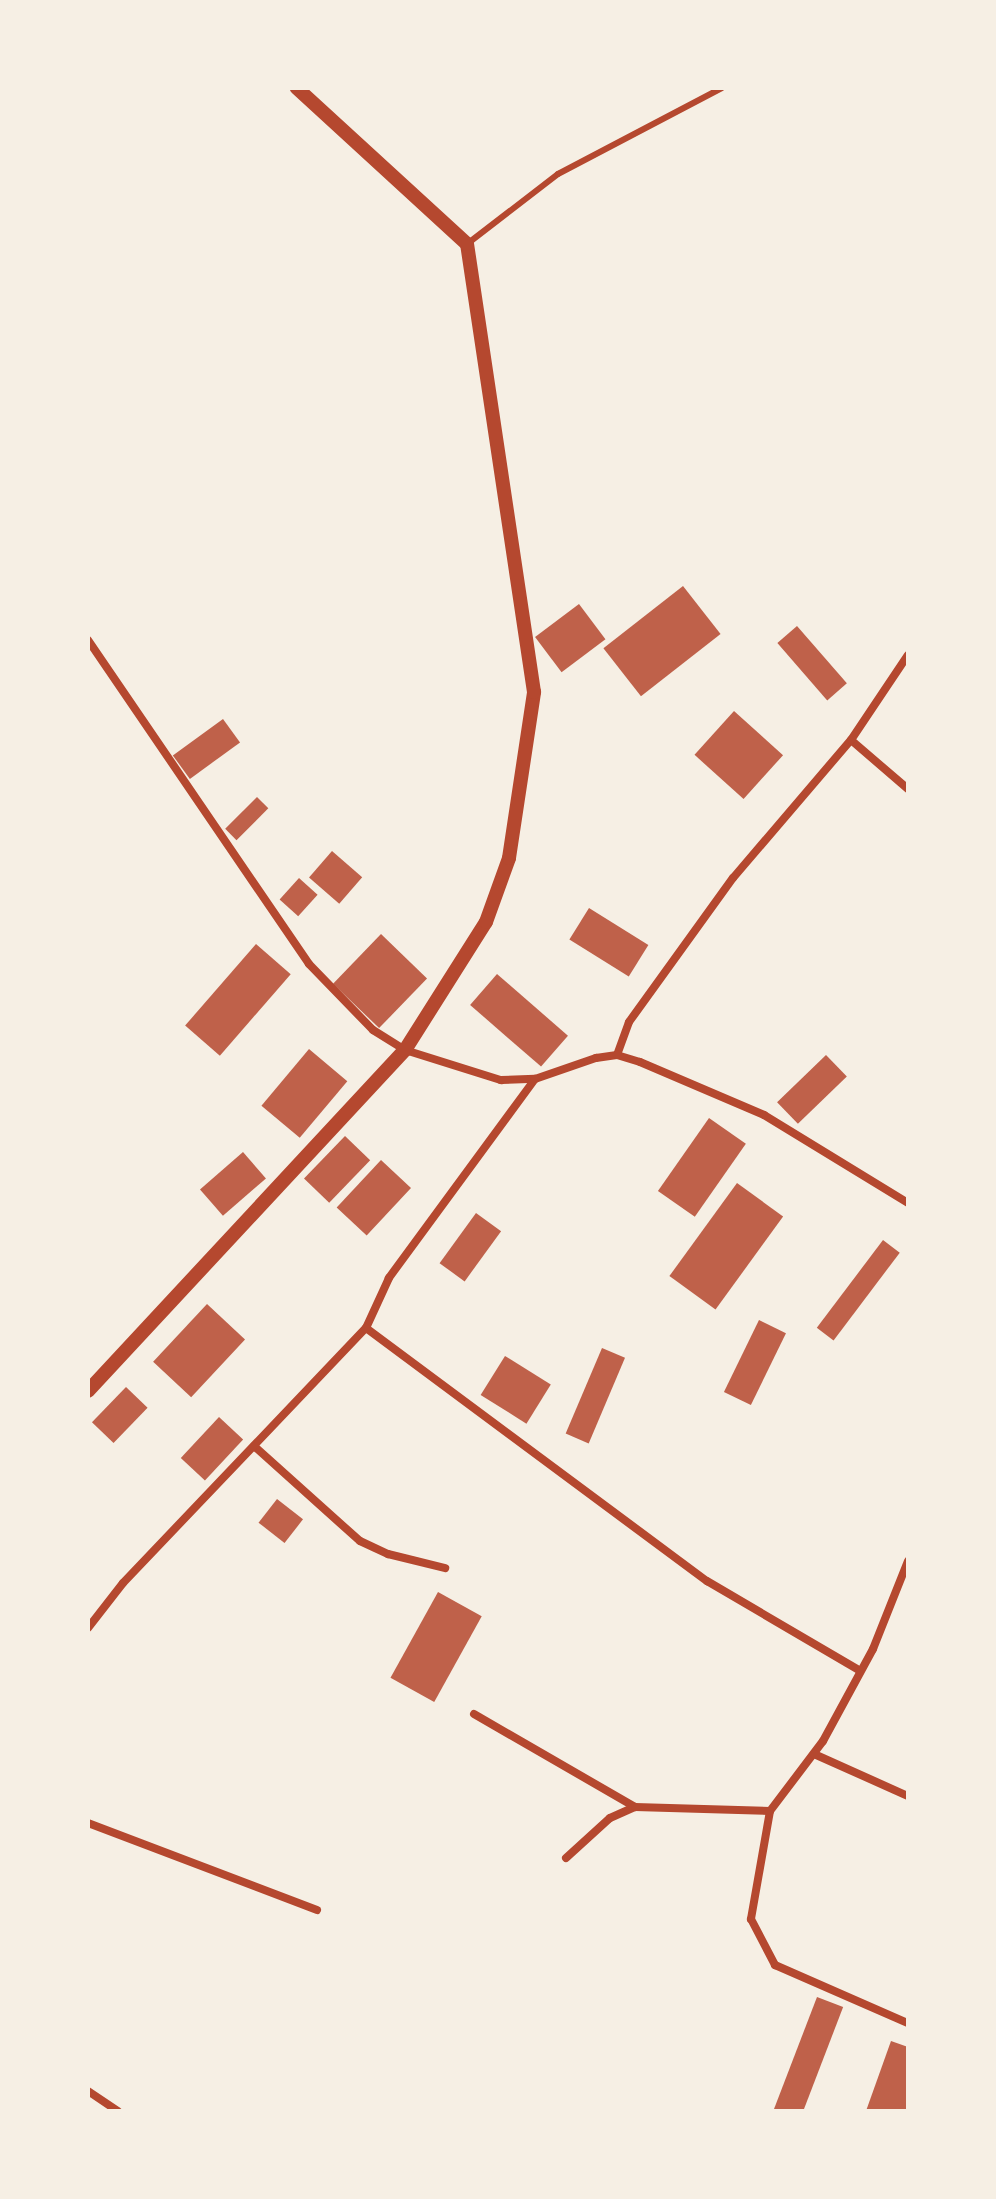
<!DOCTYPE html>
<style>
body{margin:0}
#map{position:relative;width:996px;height:2199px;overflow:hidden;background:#f6efe4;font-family:"Fira Sans Condensed",sans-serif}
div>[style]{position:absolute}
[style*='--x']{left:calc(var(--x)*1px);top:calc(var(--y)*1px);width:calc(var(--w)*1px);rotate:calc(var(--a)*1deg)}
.building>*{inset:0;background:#bf614a;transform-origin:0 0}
.service>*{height:6px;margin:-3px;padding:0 3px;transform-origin:3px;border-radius:3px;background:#b5482f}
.minor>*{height:8px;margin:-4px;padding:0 4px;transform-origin:4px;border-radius:4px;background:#b5482f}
.tertiary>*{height:14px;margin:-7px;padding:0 7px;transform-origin:7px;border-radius:7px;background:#b5482f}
span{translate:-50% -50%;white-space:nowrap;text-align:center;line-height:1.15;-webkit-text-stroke:6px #f6efe4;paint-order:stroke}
.frame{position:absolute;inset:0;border:90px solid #f6efe4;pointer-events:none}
</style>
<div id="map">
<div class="building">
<i style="left:683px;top:586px;width:61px;height:101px;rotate:52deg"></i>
<i style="left:579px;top:604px;width:44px;height:55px;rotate:53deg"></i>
<i style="left:797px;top:626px;width:76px;height:26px;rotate:49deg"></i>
<i style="left:734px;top:711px;width:66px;height:59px;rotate:42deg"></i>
<i style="left:223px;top:719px;width:29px;height:62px;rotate:54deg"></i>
<i style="left:257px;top:797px;width:16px;height:45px;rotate:45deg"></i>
<i style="left:332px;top:851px;width:40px;height:35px;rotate:41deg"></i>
<i style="left:299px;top:878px;width:25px;height:29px;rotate:42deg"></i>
<i style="left:589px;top:908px;width:70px;height:37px;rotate:32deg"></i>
<i style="left:381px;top:934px;width:64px;height:69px;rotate:44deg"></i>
<i style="left:256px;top:944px;width:46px;height:108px;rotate:41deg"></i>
<i style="left:497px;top:974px;width:94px;height:41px;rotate:41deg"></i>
<i style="left:309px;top:1049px;width:50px;height:74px;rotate:40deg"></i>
<i style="left:826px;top:1055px;width:30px;height:68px;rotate:46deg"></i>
<i style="left:709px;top:1118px;width:45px;height:89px;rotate:35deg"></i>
<i style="left:345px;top:1136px;width:35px;height:59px;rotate:44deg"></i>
<i style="left:243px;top:1152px;width:35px;height:57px;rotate:49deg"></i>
<i style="left:381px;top:1160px;width:41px;height:65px;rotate:43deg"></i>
<i style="left:737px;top:1183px;width:57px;height:115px;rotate:36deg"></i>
<i style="left:476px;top:1213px;width:31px;height:62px;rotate:36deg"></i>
<i style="left:883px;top:1240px;width:21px;height:110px;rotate:37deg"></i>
<i style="left:207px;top:1304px;width:52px;height:79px;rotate:43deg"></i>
<i style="left:759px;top:1320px;width:30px;height:80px;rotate:26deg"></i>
<i style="left:602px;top:1348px;width:25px;height:93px;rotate:23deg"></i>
<i style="left:505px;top:1356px;width:54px;height:46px;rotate:32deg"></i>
<i style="left:126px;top:1387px;width:30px;height:49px;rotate:44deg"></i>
<i style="left:219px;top:1417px;width:33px;height:56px;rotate:43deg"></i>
<i style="left:277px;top:1499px;width:33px;height:30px;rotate:38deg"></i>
<i style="left:438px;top:1592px;width:50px;height:98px;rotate:29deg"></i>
<i style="left:817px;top:1997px;width:28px;height:121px;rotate:21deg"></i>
<i style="clip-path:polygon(891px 2041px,908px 2047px,908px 2111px,866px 2111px)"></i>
</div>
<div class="service">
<i style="--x:467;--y:244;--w:115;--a:-37.6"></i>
<i style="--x:558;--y:174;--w:185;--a:-27.7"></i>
</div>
<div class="minor">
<i style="--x:88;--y:640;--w:392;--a:55.7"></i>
<i style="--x:309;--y:964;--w:92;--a:45.9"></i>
<i style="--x:373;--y:1030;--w:38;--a:32"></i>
<i style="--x:405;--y:1050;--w:101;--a:17.4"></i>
<i style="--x:501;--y:1080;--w:34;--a:-2"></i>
<i style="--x:535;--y:1079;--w:65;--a:-19"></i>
<i style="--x:596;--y:1058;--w:21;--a:-8"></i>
<i style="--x:617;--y:1055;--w:24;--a:17"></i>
<i style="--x:640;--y:1062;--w:135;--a:23.1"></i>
<i style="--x:764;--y:1115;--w:169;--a:31.4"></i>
<i style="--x:851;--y:740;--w:75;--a:40.7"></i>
<i style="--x:617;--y:1055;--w:35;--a:-70"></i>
<i style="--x:629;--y:1022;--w:178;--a:-54.2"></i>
<i style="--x:733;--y:878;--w:182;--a:-49.5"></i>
<i style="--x:851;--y:740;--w:102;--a:-56.2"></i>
<i style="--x:535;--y:1079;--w:247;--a:126.3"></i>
<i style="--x:389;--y:1278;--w:55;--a:114.7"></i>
<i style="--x:366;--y:1328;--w:425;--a:36.6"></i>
<i style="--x:707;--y:1581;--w:176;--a:30.4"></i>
<i style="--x:254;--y:1446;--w:142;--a:41.9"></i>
<i style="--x:360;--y:1541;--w:31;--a:25"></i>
<i style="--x:388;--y:1554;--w:59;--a:13.8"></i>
<i style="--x:908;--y:1561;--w:95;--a:111.7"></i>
<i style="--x:873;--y:1649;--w:105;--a:118.5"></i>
<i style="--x:823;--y:1741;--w:88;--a:127.1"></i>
<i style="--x:770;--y:1811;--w:110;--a:100"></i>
<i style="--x:751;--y:1919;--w:52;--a:62.4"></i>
<i style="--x:775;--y:1965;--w:145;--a:23.6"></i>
<i style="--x:88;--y:1628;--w:57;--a:-52.1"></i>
<i style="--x:123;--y:1583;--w:352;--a:-46.4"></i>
<i style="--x:474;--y:1714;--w:186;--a:30"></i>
<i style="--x:814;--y:1754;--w:103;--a:24.1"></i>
<i style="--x:88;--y:1823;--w:245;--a:20.8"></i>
<i style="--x:566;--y:1858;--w:59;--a:-42.3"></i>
<i style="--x:610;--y:1818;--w:27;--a:-24"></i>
<i style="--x:635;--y:1807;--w:135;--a:1.7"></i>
<i style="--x:88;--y:2091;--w:36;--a:34"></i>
</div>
<div class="tertiary">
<i style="--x:88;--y:1391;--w:466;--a:-47.1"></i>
<i style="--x:405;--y:1050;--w:151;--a:-57.7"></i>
<i style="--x:486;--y:922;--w:68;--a:-70.2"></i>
<i style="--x:509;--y:858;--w:168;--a:-81.4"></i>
<i style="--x:534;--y:692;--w:453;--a:-98.5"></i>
<i style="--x:467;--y:244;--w:231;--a:-137.5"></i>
</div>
<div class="frame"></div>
</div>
